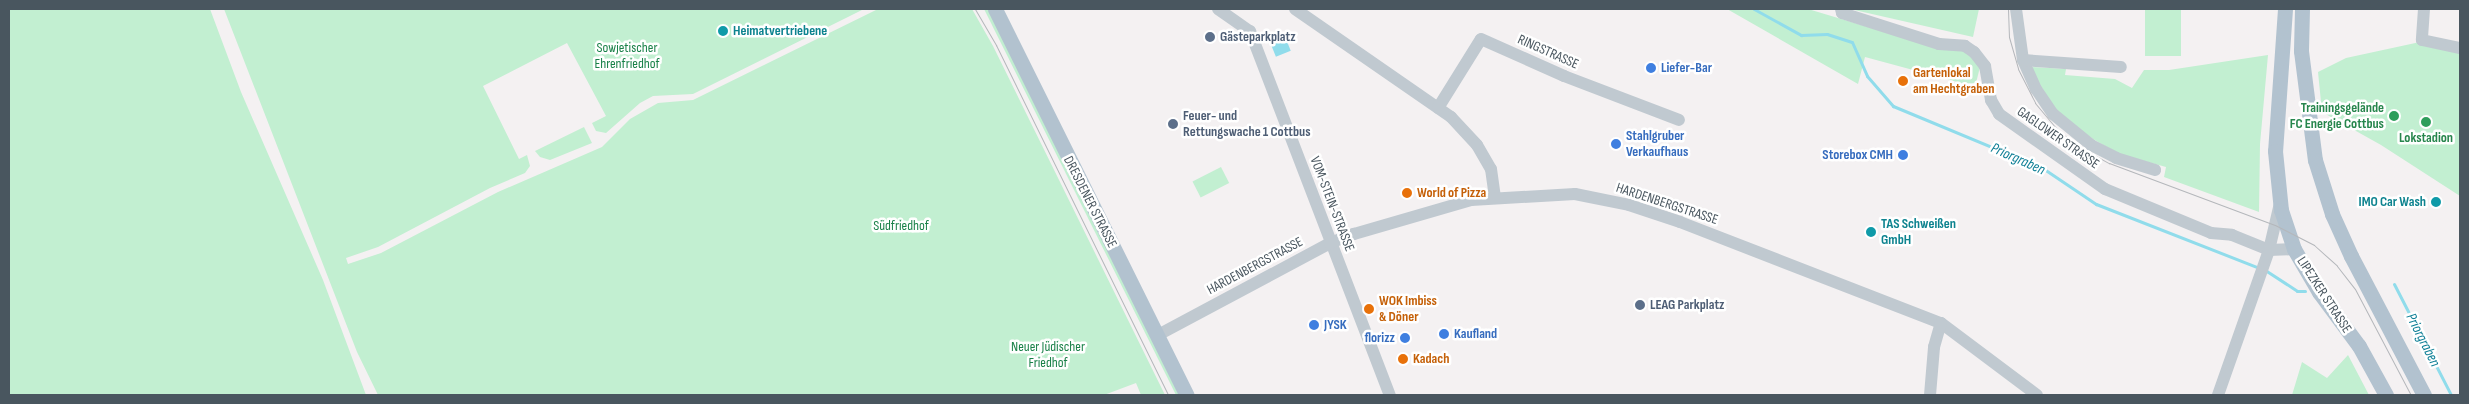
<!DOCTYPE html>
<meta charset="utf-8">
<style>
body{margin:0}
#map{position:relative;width:2469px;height:404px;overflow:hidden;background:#f4f1f2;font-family:"Sofia Sans Condensed",sans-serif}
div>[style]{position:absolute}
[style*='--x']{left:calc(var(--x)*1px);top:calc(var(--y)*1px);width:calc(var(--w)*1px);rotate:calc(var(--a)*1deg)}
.green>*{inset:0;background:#c2efd1;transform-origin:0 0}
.water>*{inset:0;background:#90dceb;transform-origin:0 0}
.stream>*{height:3px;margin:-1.5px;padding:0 1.5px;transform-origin:1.5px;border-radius:1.5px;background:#90dceb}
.minor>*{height:12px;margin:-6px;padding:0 6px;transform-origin:6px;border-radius:6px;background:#c0c9d0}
.major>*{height:15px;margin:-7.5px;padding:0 7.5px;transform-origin:7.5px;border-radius:7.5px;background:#b2c2cf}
.tram>*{height:1px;margin:-0.5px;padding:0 0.5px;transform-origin:0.5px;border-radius:0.5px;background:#b4b7bb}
.dots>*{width:14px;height:14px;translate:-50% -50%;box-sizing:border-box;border:2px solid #fff;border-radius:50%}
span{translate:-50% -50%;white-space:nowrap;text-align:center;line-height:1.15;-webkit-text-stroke:5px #fff;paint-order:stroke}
.culture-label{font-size:14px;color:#0d838f;font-weight:700}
.left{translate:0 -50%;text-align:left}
.right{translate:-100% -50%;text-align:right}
.service-label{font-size:14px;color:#4e5e75;font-weight:700}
.park-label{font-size:14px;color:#198148}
.street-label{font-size:14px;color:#49565f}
.shop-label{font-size:14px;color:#366cbe;font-weight:700}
.food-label{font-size:14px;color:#c56008;font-weight:700}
.leisure-label{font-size:14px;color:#27864d;font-weight:700}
.water-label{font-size:15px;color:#0e7f96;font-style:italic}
.frame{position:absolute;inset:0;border:10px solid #49565f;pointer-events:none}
</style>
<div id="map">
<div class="green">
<i style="clip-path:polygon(9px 9px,210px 9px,241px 92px,323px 280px,366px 395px,9px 395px)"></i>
<i style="clip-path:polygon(224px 9px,864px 9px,693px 94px,653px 96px,640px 103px,606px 133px,596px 131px,592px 123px,606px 116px,567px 43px,483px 86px,519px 159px,527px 155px,530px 166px,525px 173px,490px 188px,378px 247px,346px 258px,348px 264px,381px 253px,498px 192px,602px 147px,630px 119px,658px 103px,693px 100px,878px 9px,972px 9px,993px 46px,1165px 395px,1141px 395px,1136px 383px,1104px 395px,378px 395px,357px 352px)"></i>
<i style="clip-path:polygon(984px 9px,988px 9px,1179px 395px,1176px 395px)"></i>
<i style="clip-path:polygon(1727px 9px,1808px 9px,1938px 48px,1963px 51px,1972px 56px,1980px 67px,1976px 83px,1965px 84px,1865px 57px,1858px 84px)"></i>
<i style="clip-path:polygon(1850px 9px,1979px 9px,1973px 37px)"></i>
<i style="left:2145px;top:9px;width:36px;height:47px"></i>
<i style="clip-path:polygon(2420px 42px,2460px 50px,2460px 196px,2381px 145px,2322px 112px,2318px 72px,2346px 58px)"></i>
<i style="clip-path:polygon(2268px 55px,2260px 144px,2259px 212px,2164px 177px,2166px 167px,2119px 154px,2093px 139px,2056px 112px,2030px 67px,2066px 69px,2065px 75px,2115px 79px,2132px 88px,2144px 70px,2169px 70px)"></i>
<i style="clip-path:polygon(584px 127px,592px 143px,550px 160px,540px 157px,535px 151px)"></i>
<i style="left:1221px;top:167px;width:18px;height:32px;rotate:63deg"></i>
<i style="clip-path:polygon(2348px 355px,2369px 395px,2292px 395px,2302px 362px,2327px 378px)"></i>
</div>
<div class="water">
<i style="left:1284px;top:34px;width:18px;height:16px;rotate:68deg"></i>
</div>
<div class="stream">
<i style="--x:1754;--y:9;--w:54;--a:29"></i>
<i style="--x:1801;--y:35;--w:26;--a:-2"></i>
<i style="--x:1827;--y:34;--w:26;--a:18"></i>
<i style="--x:1852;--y:42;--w:37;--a:66"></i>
<i style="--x:1867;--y:76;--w:40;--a:49"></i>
<i style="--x:1893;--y:106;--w:164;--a:22.6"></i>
<i style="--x:2044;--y:169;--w:63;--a:33.9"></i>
<i style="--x:2096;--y:204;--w:175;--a:21.4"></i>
<i style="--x:2265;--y:270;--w:38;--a:33"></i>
<i style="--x:2297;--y:291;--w:8;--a:0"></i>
<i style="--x:2394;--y:284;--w:125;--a:62.8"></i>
</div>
<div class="minor">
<i style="--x:1218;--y:9;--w:39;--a:35"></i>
<i style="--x:1250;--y:31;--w:390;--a:69"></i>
<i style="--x:1295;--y:9;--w:190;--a:34.7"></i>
<i style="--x:1451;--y:117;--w:38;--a:47"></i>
<i style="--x:1477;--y:145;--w:28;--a:60"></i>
<i style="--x:1491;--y:169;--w:28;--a:82"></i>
<i style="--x:1841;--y:9;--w:4;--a:76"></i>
<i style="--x:1842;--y:13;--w:102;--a:17.7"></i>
<i style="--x:1939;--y:44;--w:26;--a:4"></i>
<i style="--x:1965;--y:46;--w:11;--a:34"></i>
<i style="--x:1974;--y:52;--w:18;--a:52"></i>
<i style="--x:1985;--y:66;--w:35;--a:80"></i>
<i style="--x:1991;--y:100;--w:16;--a:60"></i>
<i style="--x:1999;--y:114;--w:130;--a:35.3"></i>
<i style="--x:2105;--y:189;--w:115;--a:22.5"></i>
<i style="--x:2211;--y:233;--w:21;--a:5"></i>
<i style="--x:2232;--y:235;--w:40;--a:22"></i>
<i style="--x:2269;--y:250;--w:25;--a:-2"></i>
<i style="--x:2016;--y:9;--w:51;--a:82.2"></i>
<i style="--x:2023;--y:60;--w:32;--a:66"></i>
<i style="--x:2036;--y:89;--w:30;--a:56"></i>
<i style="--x:2053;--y:114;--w:49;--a:39.2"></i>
<i style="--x:2091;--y:145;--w:28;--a:27"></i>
<i style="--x:2116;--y:158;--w:41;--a:17.1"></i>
<i style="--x:2424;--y:9;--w:31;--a:94"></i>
<i style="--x:2422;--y:40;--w:39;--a:12"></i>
<i style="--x:2023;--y:60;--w:98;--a:4.1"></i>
<i style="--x:1438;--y:108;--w:81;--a:-58.1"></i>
<i style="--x:1481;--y:39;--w:91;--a:24"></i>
<i style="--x:1564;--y:76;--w:123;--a:20.9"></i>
<i style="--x:1158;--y:335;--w:195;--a:-28.1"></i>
<i style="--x:1330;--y:243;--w:26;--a:-21"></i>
<i style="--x:1354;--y:234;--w:122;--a:-16.2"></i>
<i style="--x:1471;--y:200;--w:104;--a:-3.3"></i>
<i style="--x:1575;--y:194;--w:55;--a:11.5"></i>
<i style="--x:1629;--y:205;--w:54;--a:18.4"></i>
<i style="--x:1680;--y:222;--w:280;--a:21.2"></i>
<i style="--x:1941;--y:323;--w:120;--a:36.9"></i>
<i style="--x:1930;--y:395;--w:48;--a:-85.2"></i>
<i style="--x:1934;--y:347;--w:25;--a:-74"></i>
<i style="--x:2218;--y:395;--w:154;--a:-70.6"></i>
<i style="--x:2269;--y:250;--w:48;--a:-76.8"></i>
</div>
<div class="major">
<i style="--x:995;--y:9;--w:431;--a:63.6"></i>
<i style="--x:2285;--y:9;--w:142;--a:94"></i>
<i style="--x:2275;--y:151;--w:59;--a:84.2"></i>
<i style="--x:2281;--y:210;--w:41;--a:71.6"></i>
<i style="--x:2294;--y:249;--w:50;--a:59.8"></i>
<i style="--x:2319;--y:292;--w:67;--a:53.5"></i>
<i style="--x:2359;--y:346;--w:56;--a:61.1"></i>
<i style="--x:2302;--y:9;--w:42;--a:91.4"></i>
<i style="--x:2301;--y:51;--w:110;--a:82.7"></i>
<i style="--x:2315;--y:160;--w:57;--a:72.5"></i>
<i style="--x:2332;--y:214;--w:46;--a:65.7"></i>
<i style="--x:2351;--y:256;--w:157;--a:62.3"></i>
</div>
<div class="tram">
<i style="--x:975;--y:9;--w:42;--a:59.7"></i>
<i style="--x:996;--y:45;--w:390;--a:63.8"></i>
<i style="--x:2008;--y:9;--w:28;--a:88"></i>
<i style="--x:2009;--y:37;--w:33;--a:74"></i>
<i style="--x:2018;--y:69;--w:38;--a:63"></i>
<i style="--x:2035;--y:103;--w:30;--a:50"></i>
<i style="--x:2054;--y:126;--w:29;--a:41"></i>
<i style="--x:2076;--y:145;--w:38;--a:29"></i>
<i style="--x:2109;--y:163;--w:177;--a:20.5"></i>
<i style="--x:2275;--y:225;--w:44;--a:27.1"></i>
<i style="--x:2314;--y:245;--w:31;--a:42"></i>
<i style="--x:2337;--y:266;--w:29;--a:52"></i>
<i style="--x:2355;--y:289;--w:120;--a:62.2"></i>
</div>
<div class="dots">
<i style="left:723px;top:31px;background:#0f9aa8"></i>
<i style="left:1210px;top:37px;background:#5c6f8a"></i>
<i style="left:1651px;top:68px;background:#3f7fe0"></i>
<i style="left:1903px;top:81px;background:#e8710a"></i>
<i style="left:2394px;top:116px;background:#2e9e5b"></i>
<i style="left:2426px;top:122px;background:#2e9e5b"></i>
<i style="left:1173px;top:124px;background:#5c6f8a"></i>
<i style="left:1616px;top:144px;background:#3f7fe0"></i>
<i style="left:1903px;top:155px;background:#3f7fe0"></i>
<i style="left:1407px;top:193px;background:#e8710a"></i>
<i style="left:2436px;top:202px;background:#0f9aa8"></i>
<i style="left:1871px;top:232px;background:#0f9aa8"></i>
<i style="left:1640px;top:305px;background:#5c6f8a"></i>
<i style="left:1369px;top:309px;background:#e8710a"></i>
<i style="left:1314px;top:325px;background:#3f7fe0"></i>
<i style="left:1444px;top:334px;background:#3f7fe0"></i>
<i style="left:1405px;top:338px;background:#3f7fe0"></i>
<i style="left:1403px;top:359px;background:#e8710a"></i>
</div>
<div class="culture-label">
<span class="left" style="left:733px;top:31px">Heimatvertriebene</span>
<span class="right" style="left:2426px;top:202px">IMO Car Wash</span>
<span class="left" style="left:1881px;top:232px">TAS Schweißen<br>GmbH</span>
</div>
<div class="service-label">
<span class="left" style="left:1220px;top:37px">Gästeparkplatz</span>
<span class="left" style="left:1183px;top:124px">Feuer- und<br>Rettungswache 1 Cottbus</span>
<span class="left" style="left:1650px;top:305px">LEAG Parkplatz</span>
</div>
<div class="park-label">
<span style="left:627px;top:56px">Sowjetischer<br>Ehrenfriedhof</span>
<span style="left:901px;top:226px">Südfriedhof</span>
<span style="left:1048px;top:355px">Neuer Jüdischer<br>Friedhof</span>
</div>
<div class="street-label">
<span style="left:1548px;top:52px;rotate:24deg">RINGSTRASSE</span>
<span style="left:2058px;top:138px;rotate:35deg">GAGLOWER STRASSE</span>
<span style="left:1090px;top:202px;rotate:63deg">DRESDENER STRASSE</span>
<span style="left:1332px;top:204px;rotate:69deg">VOM-STEIN-STRASSE</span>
<span style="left:1667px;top:204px;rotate:18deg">HARDENBERGSTRASSE</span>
<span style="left:1255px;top:266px;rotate:-28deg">HARDENBERGSTRASSE</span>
<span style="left:2324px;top:295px;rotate:57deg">LIPEZKER STRASSE</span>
</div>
<div class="shop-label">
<span class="left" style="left:1661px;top:68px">Liefer-Bar</span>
<span class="left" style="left:1626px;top:144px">Stahlgruber<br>Verkaufhaus</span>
<span class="right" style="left:1893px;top:155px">Storebox CMH</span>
<span class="left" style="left:1324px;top:325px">JYSK</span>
<span class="left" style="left:1454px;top:334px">Kaufland</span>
<span class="right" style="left:1395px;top:338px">florizz</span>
</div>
<div class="food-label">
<span class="left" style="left:1913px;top:81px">Gartenlokal<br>am Hechtgraben</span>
<span class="left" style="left:1417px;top:193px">World of Pizza</span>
<span class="left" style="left:1379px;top:309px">WOK Imbiss<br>&amp; Döner</span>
<span class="left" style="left:1413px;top:359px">Kadach</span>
</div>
<div class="leisure-label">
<span class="right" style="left:2384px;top:116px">Trainingsgelände<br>FC Energie Cottbus</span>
<span style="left:2426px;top:138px">Lokstadion</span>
</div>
<div class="water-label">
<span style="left:2018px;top:159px;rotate:24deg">Priorgraben</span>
<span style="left:2423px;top:340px;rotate:63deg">Priorgraben</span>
</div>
<div class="frame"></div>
</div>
